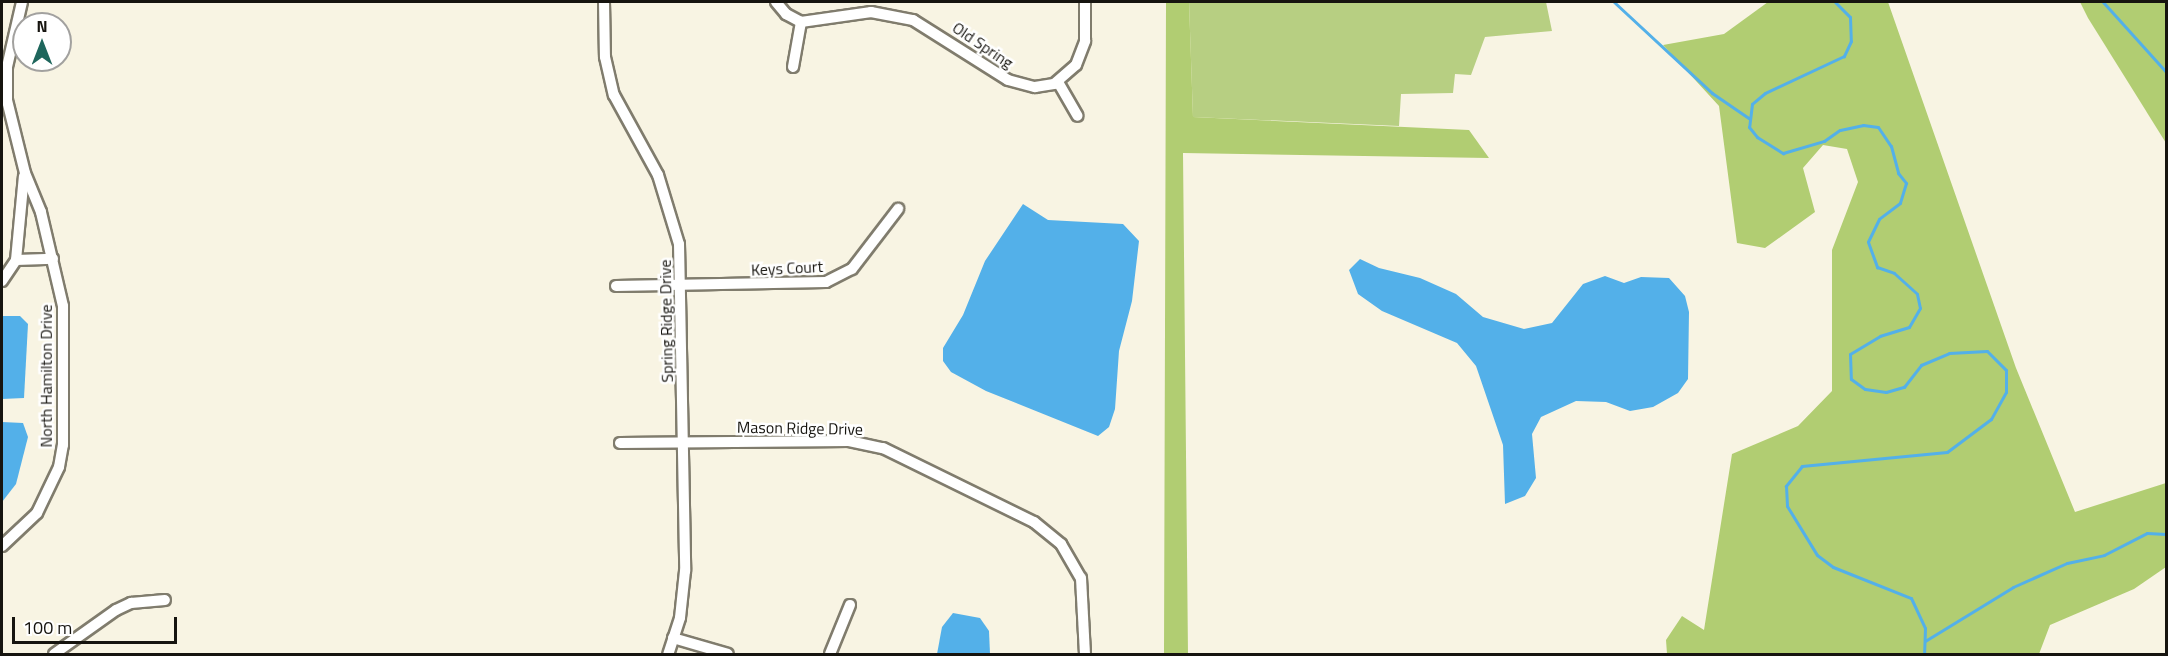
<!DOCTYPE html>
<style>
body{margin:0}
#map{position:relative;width:2168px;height:656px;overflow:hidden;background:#f8f4e3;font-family:"Titillium Web",sans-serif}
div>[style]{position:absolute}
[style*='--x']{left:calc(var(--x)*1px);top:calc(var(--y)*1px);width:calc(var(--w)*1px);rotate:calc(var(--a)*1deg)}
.green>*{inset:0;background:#b7cf82}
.forest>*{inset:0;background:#b1cd72}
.water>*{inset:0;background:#53b0e9}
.stream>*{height:3px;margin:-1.5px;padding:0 1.5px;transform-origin:1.5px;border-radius:1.5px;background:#53b0e9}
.roads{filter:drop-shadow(2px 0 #807c6d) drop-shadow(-2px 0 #807c6d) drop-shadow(0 2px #807c6d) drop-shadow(0 -2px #807c6d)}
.street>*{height:10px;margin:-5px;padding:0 5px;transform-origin:5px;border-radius:5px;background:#fff}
span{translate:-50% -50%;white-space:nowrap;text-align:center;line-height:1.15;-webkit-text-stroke:5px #fff;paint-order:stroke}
.street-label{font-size:16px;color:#16140f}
.frame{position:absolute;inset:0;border:3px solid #16140f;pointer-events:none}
.north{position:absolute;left:12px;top:12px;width:60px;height:60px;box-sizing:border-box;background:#fff;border:2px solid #a2a19f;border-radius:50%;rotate:0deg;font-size:16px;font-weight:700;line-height:24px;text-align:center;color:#16140f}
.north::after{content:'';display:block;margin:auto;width:21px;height:27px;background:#1e665c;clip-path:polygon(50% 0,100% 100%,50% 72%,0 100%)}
.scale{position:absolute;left:12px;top:617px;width:165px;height:27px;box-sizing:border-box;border:3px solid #16140f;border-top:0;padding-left:8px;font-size:18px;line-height:21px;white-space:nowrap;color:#16140f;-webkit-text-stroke:4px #fff;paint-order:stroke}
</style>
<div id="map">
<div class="green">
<i style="clip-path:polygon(1189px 2px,1546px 2px,1552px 31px,1485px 37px,1471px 75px,1455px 74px,1453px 93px,1401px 94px,1399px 126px,1193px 117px)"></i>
</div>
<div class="forest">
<i style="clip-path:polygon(1166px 2px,1189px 2px,1193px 117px,1469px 130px,1489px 158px,1183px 153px,1188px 654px,1164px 654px)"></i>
<i style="clip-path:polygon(1768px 2px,1888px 2px,2016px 368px,2075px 512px,2166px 483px,2166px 567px,2134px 589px,2050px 625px,2039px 654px,1667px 654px,1666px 640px,1682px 616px,1704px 630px,1732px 454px,1798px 426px,1832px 391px,1832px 250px,1858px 182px,1847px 149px,1823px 145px,1803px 168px,1815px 212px,1765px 248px,1737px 243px,1719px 106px,1663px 45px,1724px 34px)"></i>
<i style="clip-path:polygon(2080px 2px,2166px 3px,2166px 143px,2088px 18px)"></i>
</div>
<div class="water">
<i style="clip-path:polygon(1023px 204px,1048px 220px,1123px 224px,1139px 241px,1132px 301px,1119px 351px,1115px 409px,1109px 427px,1098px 436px,986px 391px,951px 372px,943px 361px,943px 348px,963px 315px,985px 261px)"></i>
<i style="clip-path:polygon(1360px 259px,1379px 268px,1420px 278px,1456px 294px,1483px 317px,1524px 329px,1552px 323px,1583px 284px,1605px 276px,1624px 283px,1641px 277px,1669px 278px,1685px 296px,1689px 312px,1688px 379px,1678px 393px,1653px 407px,1630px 411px,1606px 402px,1576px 401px,1541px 417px,1532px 434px,1536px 478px,1525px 496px,1505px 504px,1503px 445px,1476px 366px,1457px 343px,1382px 311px,1358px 294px,1349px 270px)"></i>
<i style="clip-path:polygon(2px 316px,20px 316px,28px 324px,24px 398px,2px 399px)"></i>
<i style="clip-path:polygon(2px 422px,23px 423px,28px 437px,16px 484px,2px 502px)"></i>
<i style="clip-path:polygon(953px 613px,980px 618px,989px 631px,990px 654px,937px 654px,942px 627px)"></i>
</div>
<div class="stream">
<i style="--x:1614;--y:2;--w:134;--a:42.9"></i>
<i style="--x:1712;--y:93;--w:46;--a:34.4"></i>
<i style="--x:1835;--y:2;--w:21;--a:45"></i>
<i style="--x:1850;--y:17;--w:24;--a:88"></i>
<i style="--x:1851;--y:41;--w:17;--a:115"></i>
<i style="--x:1844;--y:56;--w:87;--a:154.9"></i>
<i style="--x:1765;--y:93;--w:17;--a:140"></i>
<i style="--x:1752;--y:104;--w:23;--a:97"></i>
<i style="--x:1749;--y:127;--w:13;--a:51"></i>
<i style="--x:1757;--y:137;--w:31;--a:32"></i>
<i style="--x:1783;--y:153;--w:43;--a:-16.3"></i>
<i style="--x:1824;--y:141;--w:19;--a:-35"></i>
<i style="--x:1840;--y:130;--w:24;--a:-12"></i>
<i style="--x:1863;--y:125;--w:15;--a:8"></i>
<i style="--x:1878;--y:127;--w:23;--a:56"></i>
<i style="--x:1891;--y:146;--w:28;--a:75"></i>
<i style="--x:1898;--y:173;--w:13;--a:51"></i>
<i style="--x:1906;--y:183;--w:21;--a:107"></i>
<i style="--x:1900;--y:203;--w:26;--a:143"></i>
<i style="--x:1879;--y:219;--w:25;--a:116"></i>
<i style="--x:1868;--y:242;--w:27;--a:70"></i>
<i style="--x:1877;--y:267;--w:18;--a:19"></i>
<i style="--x:1894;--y:273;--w:31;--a:42"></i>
<i style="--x:1917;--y:294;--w:14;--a:78"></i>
<i style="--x:1920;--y:308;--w:22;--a:120"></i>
<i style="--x:1909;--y:327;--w:30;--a:163"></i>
<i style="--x:1880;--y:336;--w:35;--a:149"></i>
<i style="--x:1850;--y:354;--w:25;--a:88"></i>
<i style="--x:1851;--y:379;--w:17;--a:36"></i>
<i style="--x:1865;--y:389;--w:21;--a:8"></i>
<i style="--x:1886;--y:392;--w:19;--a:-16"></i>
<i style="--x:1904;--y:387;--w:28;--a:-52"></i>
<i style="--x:1921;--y:365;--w:30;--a:-23"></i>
<i style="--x:1949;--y:353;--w:38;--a:-3"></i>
<i style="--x:1987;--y:351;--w:27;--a:45"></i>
<i style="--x:2006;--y:370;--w:22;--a:90"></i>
<i style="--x:2006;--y:392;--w:31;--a:119"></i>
<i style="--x:1991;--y:419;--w:55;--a:143.1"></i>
<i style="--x:1947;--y:452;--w:146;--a:174.5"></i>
<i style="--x:1802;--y:466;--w:26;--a:129"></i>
<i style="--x:1786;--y:486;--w:20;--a:87"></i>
<i style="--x:1787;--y:506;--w:57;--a:58.5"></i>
<i style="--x:1817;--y:555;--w:20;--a:37"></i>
<i style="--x:1833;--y:567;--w:84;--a:21.7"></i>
<i style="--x:1911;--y:598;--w:33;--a:65"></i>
<i style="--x:1925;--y:628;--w:26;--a:92"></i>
<i style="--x:2103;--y:2;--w:94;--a:48"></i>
<i style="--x:1925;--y:641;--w:103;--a:-31.5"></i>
<i style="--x:2013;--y:587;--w:59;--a:-24"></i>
<i style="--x:2067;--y:563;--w:38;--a:-12"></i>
<i style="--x:2104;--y:555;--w:48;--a:-27.1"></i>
<i style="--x:2147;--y:533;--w:19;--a:3"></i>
</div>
<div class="roads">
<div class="street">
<i style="--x:604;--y:2;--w:55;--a:89"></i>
<i style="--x:605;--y:57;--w:39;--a:77"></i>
<i style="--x:614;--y:95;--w:91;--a:61.2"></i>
<i style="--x:658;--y:175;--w:72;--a:73.1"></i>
<i style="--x:679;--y:244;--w:327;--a:88.9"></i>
<i style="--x:685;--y:571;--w:47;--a:96.1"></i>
<i style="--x:680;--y:618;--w:38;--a:108"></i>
<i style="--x:776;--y:2;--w:16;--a:50"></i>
<i style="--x:786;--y:14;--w:17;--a:28"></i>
<i style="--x:801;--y:22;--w:71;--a:-8.1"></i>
<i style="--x:871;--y:12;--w:43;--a:10.8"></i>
<i style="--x:913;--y:20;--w:112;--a:32.3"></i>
<i style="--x:1008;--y:80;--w:28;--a:15"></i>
<i style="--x:1035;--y:87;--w:19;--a:-9"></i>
<i style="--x:1054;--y:84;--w:29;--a:-41"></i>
<i style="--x:1076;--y:65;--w:26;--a:-69"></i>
<i style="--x:1085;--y:41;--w:39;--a:-90"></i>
<i style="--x:793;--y:67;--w:46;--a:-79.9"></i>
<i style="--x:1058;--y:82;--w:39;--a:60"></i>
<i style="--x:16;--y:260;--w:37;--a:-2"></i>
<i style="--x:2;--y:281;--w:25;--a:-56"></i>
<i style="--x:16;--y:260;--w:84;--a:-84.6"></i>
<i style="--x:616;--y:286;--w:210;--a:-1.1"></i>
<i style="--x:826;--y:282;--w:29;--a:-27"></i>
<i style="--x:852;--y:269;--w:76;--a:-52.5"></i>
<i style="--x:620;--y:443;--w:229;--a:-0.5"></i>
<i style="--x:849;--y:441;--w:35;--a:12"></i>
<i style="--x:883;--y:448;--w:168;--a:26.1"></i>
<i style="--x:1034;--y:522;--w:35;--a:39"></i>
<i style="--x:1061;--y:544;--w:39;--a:60"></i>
<i style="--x:1081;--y:578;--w:76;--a:87"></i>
<i style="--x:2;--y:546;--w:48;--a:-43.3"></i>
<i style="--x:37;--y:513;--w:51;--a:-64.4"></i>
<i style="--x:59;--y:467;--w:22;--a:-80"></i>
<i style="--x:63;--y:445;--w:139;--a:-90"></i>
<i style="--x:63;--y:306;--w:97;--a:-103.2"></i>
<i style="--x:41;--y:212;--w:42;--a:-112.3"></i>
<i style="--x:25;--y:173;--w:75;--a:-103.9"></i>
<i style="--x:7;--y:100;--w:33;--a:-90"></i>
<i style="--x:7;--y:67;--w:67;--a:-77"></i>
<i style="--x:673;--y:638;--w:57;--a:16.2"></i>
<i style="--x:54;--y:654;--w:76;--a:-35.4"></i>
<i style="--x:116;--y:610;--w:17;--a:-25"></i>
<i style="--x:131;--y:603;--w:34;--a:-5"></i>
<i style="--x:830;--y:654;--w:53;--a:-67.8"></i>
</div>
</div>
<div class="street-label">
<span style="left:983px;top:45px;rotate:34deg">Old Spring</span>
<span style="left:787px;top:268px;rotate:-3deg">Keys Court</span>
<span style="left:666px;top:321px;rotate:-91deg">Spring Ridge Drive</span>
<span style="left:46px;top:376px;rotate:-90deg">North Hamilton Drive</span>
<span style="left:800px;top:428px;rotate:1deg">Mason Ridge Drive</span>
</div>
<div class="frame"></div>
<div class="north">N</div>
<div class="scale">100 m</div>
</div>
